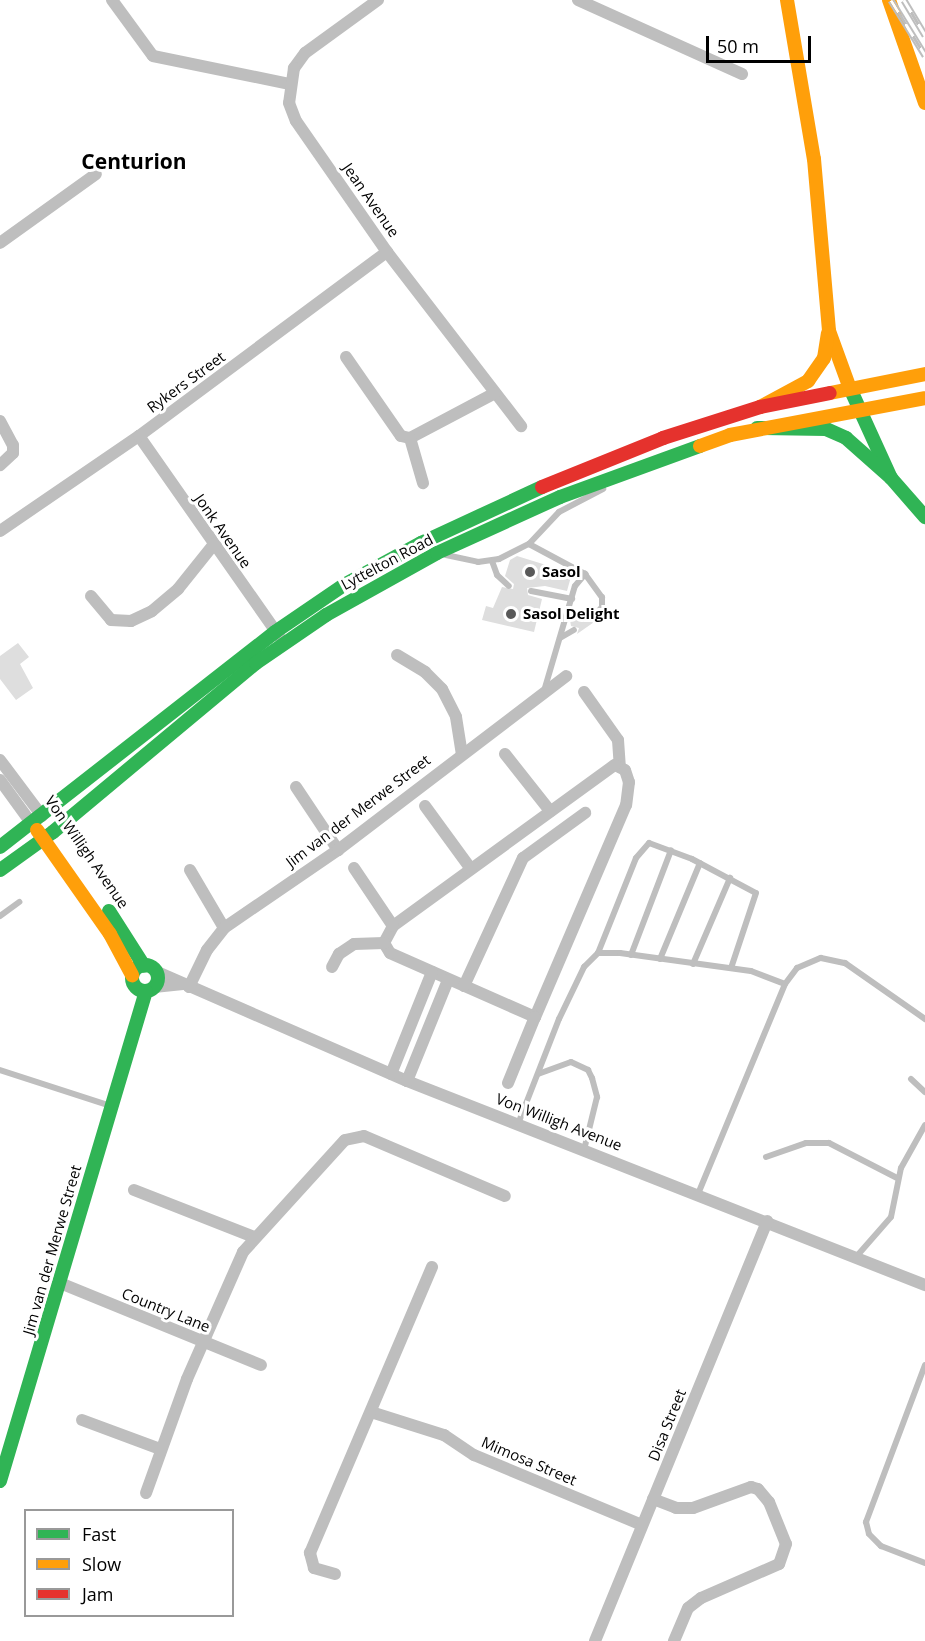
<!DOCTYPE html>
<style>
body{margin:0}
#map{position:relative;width:925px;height:1641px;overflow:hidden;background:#fff;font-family:"Open Sans",sans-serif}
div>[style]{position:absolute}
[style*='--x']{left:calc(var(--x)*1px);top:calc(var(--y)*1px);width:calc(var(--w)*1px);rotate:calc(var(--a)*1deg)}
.building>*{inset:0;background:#dedede}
.lane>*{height:6px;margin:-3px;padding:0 3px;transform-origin:3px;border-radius:3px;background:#bebebe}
.street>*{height:12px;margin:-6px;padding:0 6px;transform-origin:6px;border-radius:6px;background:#bebebe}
.fast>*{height:14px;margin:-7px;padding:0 7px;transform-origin:7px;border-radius:7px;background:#30b455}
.fast>.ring{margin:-7px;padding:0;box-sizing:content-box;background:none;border:14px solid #30b455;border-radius:50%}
.slow>*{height:14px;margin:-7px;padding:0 7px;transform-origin:7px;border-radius:7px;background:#ff9f0a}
.jam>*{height:14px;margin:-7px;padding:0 7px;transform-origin:7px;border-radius:7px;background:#e5322d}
.rail>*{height:7px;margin-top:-3.5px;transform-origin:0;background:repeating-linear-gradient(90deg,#fff 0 14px,#bebebe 0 28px);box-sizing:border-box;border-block:2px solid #bebebe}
.dots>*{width:16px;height:16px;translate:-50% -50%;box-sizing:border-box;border:3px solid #fff;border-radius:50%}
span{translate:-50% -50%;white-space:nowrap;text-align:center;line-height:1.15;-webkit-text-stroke:6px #fff;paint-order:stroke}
.street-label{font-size:15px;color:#000}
.poi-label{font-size:15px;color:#000;font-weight:700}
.left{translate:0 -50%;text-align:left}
.district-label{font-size:21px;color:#000;font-weight:700}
.legend{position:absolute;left:24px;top:1509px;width:210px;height:108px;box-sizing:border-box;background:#fff;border:2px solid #999;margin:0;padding:8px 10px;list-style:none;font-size:18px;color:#000}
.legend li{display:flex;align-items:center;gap:12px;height:30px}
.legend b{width:30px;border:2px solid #999}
.scale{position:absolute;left:706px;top:36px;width:105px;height:27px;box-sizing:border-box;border:3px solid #000;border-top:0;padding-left:8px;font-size:18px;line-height:21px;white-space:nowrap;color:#000;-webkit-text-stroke:4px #fff;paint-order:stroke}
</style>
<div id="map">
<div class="building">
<i style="clip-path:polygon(517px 556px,572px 573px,567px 591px,545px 586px,527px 588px,528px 595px,542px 599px,534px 632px,482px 620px,486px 606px,493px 608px,502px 587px,513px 589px,514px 584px,505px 576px,510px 560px)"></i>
<i style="clip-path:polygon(589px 607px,590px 617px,597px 620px,577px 634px,579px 628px,571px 626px,570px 620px)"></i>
<i style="clip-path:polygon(18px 643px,29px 657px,20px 664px,33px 688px,16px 700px,0 679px,0 656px)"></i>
</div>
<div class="lane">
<i style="--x:529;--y:544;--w:64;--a:28.2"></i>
<i style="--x:585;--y:574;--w:29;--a:54"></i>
<i style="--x:602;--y:597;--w:10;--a:90"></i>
<i style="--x:602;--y:607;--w:11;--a:131"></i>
<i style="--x:446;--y:555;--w:33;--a:12"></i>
<i style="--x:478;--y:562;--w:21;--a:-8"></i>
<i style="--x:499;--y:559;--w:34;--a:-27"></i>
<i style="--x:529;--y:544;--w:44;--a:-46.8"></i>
<i style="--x:559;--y:512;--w:50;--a:-27.6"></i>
<i style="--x:492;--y:561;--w:15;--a:70"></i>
<i style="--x:497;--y:575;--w:16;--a:43"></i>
<i style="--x:531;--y:591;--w:42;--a:11"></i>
<i style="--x:560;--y:638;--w:16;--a:-30"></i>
<i style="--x:544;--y:691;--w:109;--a:-73.6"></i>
<i style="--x:575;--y:586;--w:16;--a:-50"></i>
<i style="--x:0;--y:916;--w:24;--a:-36"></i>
<i style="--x:598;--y:953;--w:102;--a:-68.2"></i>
<i style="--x:636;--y:858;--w:20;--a:-49"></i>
<i style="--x:649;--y:843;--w:46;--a:20.4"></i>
<i style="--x:692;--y:859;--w:72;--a:28"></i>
<i style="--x:756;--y:893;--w:79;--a:108.4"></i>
<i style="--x:631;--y:955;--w:112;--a:-69.1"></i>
<i style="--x:660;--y:959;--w:104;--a:-67.4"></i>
<i style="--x:693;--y:964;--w:94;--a:-66.7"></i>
<i style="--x:0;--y:1070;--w:117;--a:18"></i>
<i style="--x:538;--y:1074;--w:35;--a:-20"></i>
<i style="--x:571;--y:1062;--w:19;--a:25"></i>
<i style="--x:588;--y:1070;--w:9;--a:63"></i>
<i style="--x:592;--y:1078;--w:20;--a:75"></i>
<i style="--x:597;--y:1097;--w:55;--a:103.8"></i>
<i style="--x:911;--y:1079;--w:19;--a:43"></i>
<i style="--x:518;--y:1124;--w:113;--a:-68.7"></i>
<i style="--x:559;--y:1019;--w:58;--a:-64.3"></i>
<i style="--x:584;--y:967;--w:20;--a:-45"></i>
<i style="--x:598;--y:953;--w:22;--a:0"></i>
<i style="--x:620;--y:953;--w:132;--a:7.8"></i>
<i style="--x:751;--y:971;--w:36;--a:21"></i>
<i style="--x:766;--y:1157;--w:42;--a:-19.3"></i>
<i style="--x:806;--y:1143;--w:23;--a:0"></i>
<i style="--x:829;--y:1143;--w:76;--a:27.2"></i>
<i style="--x:698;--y:1194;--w:227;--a:-67.5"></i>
<i style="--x:785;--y:984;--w:20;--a:-53"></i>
<i style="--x:797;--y:968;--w:26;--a:-23"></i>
<i style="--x:821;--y:958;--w:25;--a:12"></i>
<i style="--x:845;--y:963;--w:98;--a:35"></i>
<i style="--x:856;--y:1257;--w:53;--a:-48.8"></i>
<i style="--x:891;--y:1217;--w:50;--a:-78.5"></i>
<i style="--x:901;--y:1168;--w:49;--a:-60.8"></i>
<i style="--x:925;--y:1365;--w:168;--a:110.6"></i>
<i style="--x:866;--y:1522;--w:12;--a:76"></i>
<i style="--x:869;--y:1534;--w:17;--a:45"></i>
<i style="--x:881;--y:1546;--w:47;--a:21.1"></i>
</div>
<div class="street">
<i style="--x:112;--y:0;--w:69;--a:53.8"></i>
<i style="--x:153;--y:56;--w:140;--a:11.6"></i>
<i style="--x:378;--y:0;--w:90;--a:144"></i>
<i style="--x:305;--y:53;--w:19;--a:126"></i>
<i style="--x:294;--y:68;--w:35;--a:98"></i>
<i style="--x:289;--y:103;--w:19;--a:69"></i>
<i style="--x:296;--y:121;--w:160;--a:55.2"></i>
<i style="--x:387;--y:252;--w:220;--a:52.4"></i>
<i style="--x:578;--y:0;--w:180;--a:24.3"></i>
<i style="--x:0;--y:243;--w:118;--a:-35.7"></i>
<i style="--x:346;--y:357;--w:96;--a:55.2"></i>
<i style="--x:401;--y:436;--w:9;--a:13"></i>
<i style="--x:410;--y:438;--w:96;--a:-27.9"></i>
<i style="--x:0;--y:421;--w:27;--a:62"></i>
<i style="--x:13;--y:445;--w:8;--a:90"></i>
<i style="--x:13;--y:453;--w:18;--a:137"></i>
<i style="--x:139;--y:436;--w:244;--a:55"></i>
<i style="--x:410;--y:438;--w:47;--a:73.9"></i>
<i style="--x:0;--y:531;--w:168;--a:-34.4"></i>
<i style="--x:139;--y:436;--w:309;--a:-36.6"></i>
<i style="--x:91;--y:596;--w:31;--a:50"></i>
<i style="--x:111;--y:620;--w:20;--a:3"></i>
<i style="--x:131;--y:621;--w:23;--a:-25"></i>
<i style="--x:152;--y:611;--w:34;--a:-40"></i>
<i style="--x:178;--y:589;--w:58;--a:-51.3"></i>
<i style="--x:397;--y:655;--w:33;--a:31"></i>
<i style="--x:425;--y:672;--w:24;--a:45"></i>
<i style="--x:442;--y:689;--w:31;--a:63"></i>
<i style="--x:456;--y:717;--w:36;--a:81"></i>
<i style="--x:584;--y:692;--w:59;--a:54.7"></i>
<i style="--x:618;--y:740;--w:27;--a:86"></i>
<i style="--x:505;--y:754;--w:73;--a:51.7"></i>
<i style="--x:0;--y:760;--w:70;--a:53.1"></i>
<i style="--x:615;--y:765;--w:11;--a:27"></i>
<i style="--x:625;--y:770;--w:13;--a:72"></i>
<i style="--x:629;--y:782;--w:23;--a:97"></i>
<i style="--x:626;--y:805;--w:231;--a:113.2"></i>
<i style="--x:535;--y:1017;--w:158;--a:-156.2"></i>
<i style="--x:390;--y:953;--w:12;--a:-121"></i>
<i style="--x:384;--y:943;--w:19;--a:-62"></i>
<i style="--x:393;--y:926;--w:274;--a:-36"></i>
<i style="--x:0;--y:780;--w:54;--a:54"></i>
<i style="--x:296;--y:787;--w:76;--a:56.3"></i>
<i style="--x:425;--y:806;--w:78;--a:53.9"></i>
<i style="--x:354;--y:868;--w:70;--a:56.1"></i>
<i style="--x:190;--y:870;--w:67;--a:59.6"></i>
<i style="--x:332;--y:967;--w:15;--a:-62"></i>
<i style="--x:339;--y:954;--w:18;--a:-34"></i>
<i style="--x:354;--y:944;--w:30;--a:-2"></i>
<i style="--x:155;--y:971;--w:275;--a:23.6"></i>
<i style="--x:407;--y:1081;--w:557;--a:21.5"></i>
<i style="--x:464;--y:986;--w:141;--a:-65.3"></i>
<i style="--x:523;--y:858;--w:77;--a:-36"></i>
<i style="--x:154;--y:987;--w:29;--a:-6"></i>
<i style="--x:189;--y:987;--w:41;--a:-64.1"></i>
<i style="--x:207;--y:950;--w:28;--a:-52"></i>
<i style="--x:224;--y:928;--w:138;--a:-34.4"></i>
<i style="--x:338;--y:850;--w:287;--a:-37.3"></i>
<i style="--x:391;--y:1074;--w:110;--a:-68.1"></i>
<i style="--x:407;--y:1081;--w:109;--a:-67.9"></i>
<i style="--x:508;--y:1083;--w:71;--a:-67.8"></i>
<i style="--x:134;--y:1190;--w:129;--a:21.4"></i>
<i style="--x:60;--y:1283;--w:217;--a:22.2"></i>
<i style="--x:371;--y:1412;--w:77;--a:17.5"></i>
<i style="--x:444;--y:1435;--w:36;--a:34"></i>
<i style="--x:474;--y:1455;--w:182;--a:22.6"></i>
<i style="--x:82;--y:1420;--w:83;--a:20.4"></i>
<i style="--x:146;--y:1493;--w:121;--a:-70.2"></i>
<i style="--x:187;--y:1379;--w:139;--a:-66.2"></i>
<i style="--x:243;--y:1252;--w:151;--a:-47.7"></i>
<i style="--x:345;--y:1140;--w:19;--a:-12"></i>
<i style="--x:364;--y:1136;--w:153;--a:23.1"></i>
<i style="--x:653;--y:1499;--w:25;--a:21"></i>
<i style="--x:676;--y:1508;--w:17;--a:0"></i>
<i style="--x:693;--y:1508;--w:62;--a:-19.9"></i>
<i style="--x:751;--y:1487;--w:7;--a:16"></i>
<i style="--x:758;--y:1489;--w:17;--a:50"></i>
<i style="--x:769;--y:1502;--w:45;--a:68"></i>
<i style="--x:786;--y:1544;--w:21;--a:109"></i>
<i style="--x:779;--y:1564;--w:85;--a:156.4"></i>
<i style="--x:701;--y:1598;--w:16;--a:142"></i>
<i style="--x:688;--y:1608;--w:36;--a:113"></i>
<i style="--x:335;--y:1574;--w:22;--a:-164"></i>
<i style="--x:314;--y:1568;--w:16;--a:-105"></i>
<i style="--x:310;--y:1553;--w:311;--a:-66.9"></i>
<i style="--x:595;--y:1641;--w:454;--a:-67.7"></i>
</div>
<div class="fast">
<i style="--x:849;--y:386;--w:101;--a:65.5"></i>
<i style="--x:757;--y:428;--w:69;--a:0.8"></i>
<i style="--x:826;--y:429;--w:22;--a:24"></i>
<i style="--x:846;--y:438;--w:60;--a:41.6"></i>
<i style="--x:891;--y:478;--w:52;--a:48.9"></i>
<i style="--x:0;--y:847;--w:349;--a:-38"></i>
<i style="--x:275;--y:632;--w:83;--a:-34.3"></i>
<i style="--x:344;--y:585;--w:88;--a:-28.6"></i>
<i style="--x:421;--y:543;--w:133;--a:-24.8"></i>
<i style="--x:0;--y:870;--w:65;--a:-35.6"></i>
<i style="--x:53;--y:832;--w:264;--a:-39.8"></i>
<i style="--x:256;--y:663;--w:85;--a:-34.4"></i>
<i style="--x:326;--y:615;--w:127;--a:-29.2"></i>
<i style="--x:437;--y:553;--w:135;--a:-24.5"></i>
<i style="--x:560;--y:497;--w:149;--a:-20"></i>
<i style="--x:109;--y:911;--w:65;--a:57.5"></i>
<i class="ring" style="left:132px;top:965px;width:12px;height:12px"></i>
<i style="--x:0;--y:1481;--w:511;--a:-73.41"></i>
</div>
<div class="slow">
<i style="--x:787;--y:0;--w:161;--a:80.4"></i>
<i style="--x:814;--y:159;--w:173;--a:85"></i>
<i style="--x:829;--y:331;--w:59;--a:70"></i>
<i style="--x:889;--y:0;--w:109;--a:70.7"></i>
<i style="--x:830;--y:393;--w:97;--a:-11.3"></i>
<i style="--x:760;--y:407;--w:55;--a:-28.4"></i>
<i style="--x:808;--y:381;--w:28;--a:-55"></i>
<i style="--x:824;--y:358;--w:25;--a:-81"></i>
<i style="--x:700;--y:446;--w:32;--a:-20"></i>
<i style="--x:730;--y:435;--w:198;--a:-10.7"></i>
<i style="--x:37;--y:830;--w:127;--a:54.9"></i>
<i style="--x:110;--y:934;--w:47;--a:61.8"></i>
</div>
<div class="jam">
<i style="--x:542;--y:487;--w:131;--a:-22"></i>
<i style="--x:663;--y:438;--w:102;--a:-17.7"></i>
<i style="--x:760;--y:407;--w:71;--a:-11.3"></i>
</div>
<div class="rail">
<i style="--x:891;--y:0;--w:65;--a:58.3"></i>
<i style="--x:904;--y:0;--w:41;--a:59"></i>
</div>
<div class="dots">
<i style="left:530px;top:572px;background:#595959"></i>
<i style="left:511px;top:614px;background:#595959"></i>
</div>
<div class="street-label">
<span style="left:371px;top:200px;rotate:55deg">Jean Avenue</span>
<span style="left:186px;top:382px;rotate:-36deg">Rykers Street</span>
<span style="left:223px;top:531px;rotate:55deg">Jonk Avenue</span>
<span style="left:387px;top:562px;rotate:-28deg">Lyttelton Road</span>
<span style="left:358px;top:811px;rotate:-37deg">Jim van der Merwe Street</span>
<span style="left:87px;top:852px;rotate:55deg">Von Willigh Avenue</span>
<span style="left:559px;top:1122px;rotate:21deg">Von Willigh Avenue</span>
<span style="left:52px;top:1250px;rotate:-74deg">Jim van der Merwe Street</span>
<span style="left:166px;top:1310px;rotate:22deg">Country Lane</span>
<span style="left:667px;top:1425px;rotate:-68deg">Disa Street</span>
<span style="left:529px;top:1461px;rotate:23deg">Mimosa Street</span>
</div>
<div class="poi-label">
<span class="left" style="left:542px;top:572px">Sasol</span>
<span class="left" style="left:523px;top:614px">Sasol Delight</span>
</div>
<div class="district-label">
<span style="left:134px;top:161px">Centurion</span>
</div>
<ul class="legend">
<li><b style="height:8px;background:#30b455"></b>Fast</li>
<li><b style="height:8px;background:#ff9f0a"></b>Slow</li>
<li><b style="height:8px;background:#e5322d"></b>Jam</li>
</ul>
<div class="scale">50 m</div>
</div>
